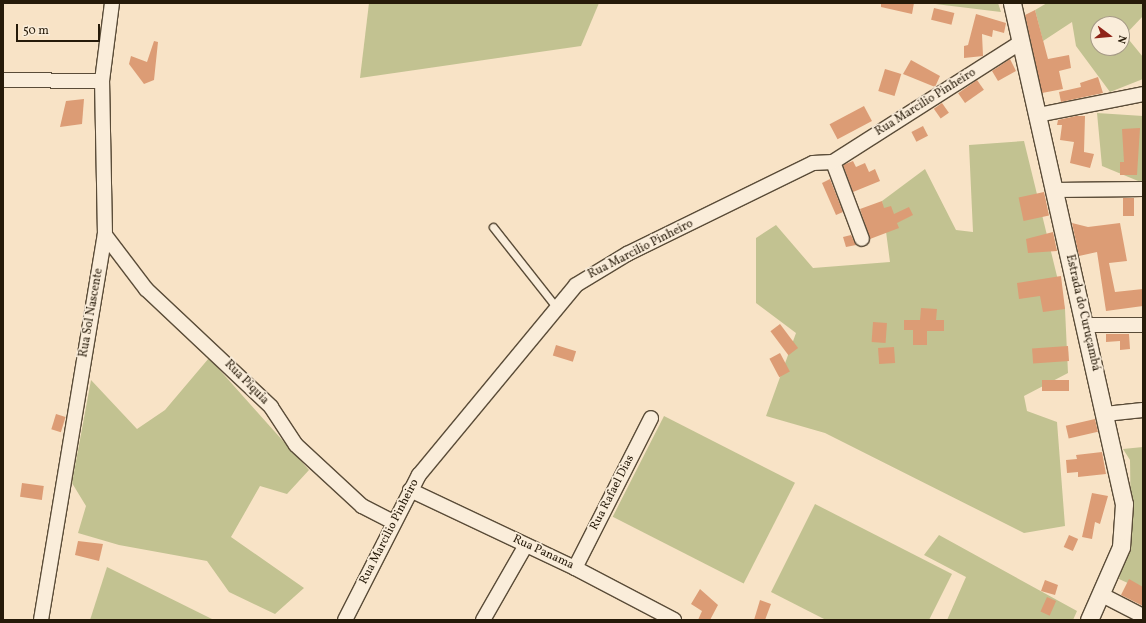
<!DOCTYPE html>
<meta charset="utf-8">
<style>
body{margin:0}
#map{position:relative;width:1146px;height:623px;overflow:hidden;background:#f8e3c6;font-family:Vollkorn,serif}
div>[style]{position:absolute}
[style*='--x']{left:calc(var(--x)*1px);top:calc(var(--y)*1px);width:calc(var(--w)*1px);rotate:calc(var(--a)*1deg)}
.green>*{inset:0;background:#c2c291;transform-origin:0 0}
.building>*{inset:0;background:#dc9c75;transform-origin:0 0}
.roads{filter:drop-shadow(1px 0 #5a4c38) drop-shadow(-1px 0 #5a4c38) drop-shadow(0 1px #5a4c38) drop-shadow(0 -1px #5a4c38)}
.service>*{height:7px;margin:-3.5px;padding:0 3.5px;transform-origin:3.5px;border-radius:3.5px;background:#faedda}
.minor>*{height:14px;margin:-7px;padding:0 7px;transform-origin:7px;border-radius:7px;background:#faedda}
.tertiary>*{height:17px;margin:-8.5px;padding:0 8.5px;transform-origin:8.5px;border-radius:8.5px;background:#faedda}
span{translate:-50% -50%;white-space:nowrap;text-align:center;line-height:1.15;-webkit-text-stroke:3.5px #faedda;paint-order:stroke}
.street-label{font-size:12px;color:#261a09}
.frame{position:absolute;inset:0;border:4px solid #261a09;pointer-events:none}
.north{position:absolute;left:1090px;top:16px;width:40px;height:40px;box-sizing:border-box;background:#faedda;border:1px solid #a59986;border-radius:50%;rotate:106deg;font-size:11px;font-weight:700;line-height:16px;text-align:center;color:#261a09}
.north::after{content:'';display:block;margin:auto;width:14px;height:18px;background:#8f2418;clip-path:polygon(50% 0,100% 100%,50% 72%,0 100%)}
.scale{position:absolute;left:16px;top:24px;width:84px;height:18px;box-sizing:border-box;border:2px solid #261a09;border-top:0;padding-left:5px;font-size:12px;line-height:14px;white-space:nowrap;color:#261a09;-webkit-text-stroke:3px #faedda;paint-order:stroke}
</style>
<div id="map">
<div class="green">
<i style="clip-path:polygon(369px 3px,599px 3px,581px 46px,360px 78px)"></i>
<i style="clip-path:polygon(927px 3px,998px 3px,1001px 12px)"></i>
<i style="clip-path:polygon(evenodd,1047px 3px,1143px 3px,1143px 16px,1125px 35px,1143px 57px,1143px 79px,1110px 92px,1076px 46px,1072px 22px,1043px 41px,1035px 10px,1047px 3px,1098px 24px,1122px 24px,1122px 48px,1098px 48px,1098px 24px)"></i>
<i style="clip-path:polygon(1097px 113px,1143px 116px,1143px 183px,1102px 166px)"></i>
<i style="clip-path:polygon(1024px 141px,1065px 309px,1068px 373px,1024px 396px,1027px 411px,1057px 422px,1065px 526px,1024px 533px,825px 433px,766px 416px,796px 333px,756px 303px,756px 238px,776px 225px,813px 268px,890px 262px,882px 201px,925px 169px,956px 230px,973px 232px,969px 145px)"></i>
<i style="clip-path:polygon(209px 358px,309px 470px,287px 494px,260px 486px,231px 537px,304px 588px,275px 614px,229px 592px,207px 561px,119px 545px,78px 533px,86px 506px,72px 483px,91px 380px,137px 429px,165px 410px)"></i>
<i style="left:664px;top:416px;width:147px;height:113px;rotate:27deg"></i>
<i style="clip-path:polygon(1143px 447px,1143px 590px,1119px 579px,1131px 531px,1130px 460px,1123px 449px)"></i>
<i style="clip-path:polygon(815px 504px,952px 574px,929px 620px,826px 620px,771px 592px)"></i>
<i style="clip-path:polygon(939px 535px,1077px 611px,1073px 620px,947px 620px,966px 577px,924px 555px)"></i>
<i style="clip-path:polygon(107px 567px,214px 620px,90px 620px)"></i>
</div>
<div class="building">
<i style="clip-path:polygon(881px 3px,914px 3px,912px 14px,881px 7px)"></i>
<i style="left:934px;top:8px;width:21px;height:12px;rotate:14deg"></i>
<i style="clip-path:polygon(1035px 10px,1048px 59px,1069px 55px,1071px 68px,1059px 71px,1063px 89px,1042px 93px,1025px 15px)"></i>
<i style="clip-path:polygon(976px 14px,1006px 23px,1004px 33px,993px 30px,992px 37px,982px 34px,983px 56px,964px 58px,964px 46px,968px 45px)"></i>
<i style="clip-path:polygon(154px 41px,158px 42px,154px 80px,144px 84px,129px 64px,131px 56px,147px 62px)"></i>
<i style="clip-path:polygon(1010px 59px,1016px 71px,998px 81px,992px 71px)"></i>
<i style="clip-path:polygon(911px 60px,940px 76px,935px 87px,903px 74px)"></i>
<i style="left:885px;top:69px;width:17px;height:23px;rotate:17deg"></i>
<i style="clip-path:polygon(1098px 77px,1103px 93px,1061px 102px,1059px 92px,1081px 87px,1080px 83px)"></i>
<i style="left:977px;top:80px;width:12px;height:23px;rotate:55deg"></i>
<i style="clip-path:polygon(84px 99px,82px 124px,60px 127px,66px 101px)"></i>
<i style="left:942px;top:103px;width:12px;height:10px;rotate:55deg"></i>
<i style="left:864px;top:106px;width:17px;height:39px;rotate:62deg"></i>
<i style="clip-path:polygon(1076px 116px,1085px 116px,1084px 152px,1094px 154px,1090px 168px,1070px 163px,1074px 142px,1060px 140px,1062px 125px,1057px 125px,1058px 120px)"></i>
<i style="left:923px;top:126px;width:11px;height:13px;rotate:63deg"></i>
<i style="clip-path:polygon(1140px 128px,1137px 175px,1120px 175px,1120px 162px,1124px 162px,1122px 129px)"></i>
<i style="clip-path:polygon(853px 161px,856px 167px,865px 163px,869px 172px,875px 169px,880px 181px,853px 192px,843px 165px)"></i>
<i style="clip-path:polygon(830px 179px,843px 212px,836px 215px,822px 183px)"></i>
<i style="left:1044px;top:192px;width:24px;height:26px;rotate:78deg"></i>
<i style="left:1123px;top:198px;width:11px;height:18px"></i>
<i style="clip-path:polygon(882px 201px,884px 208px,891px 206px,894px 214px,909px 207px,913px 215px,897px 223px,899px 228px,870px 239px,860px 209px)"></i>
<i style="clip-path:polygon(1072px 223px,1088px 227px,1120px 223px,1127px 261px,1109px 263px,1115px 292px,1143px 289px,1143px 306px,1106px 311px,1097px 252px,1079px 256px)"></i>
<i style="clip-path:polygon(1053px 232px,1057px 251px,1028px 253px,1026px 239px)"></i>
<i style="clip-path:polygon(851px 235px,856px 245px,846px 247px,843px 237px)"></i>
<i style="clip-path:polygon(1061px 276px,1065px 309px,1043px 312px,1040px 296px,1019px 299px,1017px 283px)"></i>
<i style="clip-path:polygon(921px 308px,937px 309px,936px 320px,944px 320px,944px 331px,927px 331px,927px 345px,913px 345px,913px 330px,904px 330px,904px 320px,920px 320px)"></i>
<i style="left:873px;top:322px;width:14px;height:20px;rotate:4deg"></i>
<i style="left:780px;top:324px;width:30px;height:12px;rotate:53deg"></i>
<i style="clip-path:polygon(1106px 334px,1129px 334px,1130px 349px,1120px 350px,1120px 341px,1106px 342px)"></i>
<i style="left:556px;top:345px;width:21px;height:11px;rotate:17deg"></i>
<i style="left:1068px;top:346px;width:15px;height:36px;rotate:86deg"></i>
<i style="left:894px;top:347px;width:16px;height:16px;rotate:86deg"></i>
<i style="left:780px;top:353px;width:21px;height:12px;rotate:62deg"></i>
<i style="left:1069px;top:380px;width:11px;height:27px;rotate:90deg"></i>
<i style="left:56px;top:414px;width:10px;height:16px;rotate:17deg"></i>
<i style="left:1095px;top:419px;width:13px;height:30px;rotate:77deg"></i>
<i style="clip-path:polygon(1102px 452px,1106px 474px,1078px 477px,1078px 472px,1067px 473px,1066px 460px,1077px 459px,1076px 455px)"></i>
<i style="left:22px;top:483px;width:22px;height:14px;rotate:8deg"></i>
<i style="clip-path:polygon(1092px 493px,1108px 496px,1100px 524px,1095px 522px,1092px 539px,1082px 537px)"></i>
<i style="left:1069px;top:535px;width:10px;height:13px;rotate:24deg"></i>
<i style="clip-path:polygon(78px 541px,103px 544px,99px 561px,75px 555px)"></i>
<i style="clip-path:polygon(1129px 579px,1143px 587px,1143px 606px,1121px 595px)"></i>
<i style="clip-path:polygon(1045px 580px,1058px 585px,1055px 595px,1041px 591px)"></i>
<i style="clip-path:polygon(700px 589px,718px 605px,710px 620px,698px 620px,702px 611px,691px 604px)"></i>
<i style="left:1047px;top:597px;width:10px;height:16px;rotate:24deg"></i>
<i style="clip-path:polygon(760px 600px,771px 604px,765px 620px,754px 620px)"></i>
</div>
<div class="roads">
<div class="service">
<i style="--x:493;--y:227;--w:103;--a:51.7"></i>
</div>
<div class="minor">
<i style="--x:3;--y:80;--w:99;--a:0.6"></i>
<i style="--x:1038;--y:115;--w:107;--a:-11.3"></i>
<i style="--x:833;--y:162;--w:82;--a:69.4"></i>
<i style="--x:1055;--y:190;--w:88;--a:-0.7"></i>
<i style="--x:105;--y:235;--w:68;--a:52.8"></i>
<i style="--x:146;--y:289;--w:172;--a:43.3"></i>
<i style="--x:271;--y:407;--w:45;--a:56.7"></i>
<i style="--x:296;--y:445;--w:90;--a:42.7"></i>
<i style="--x:362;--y:506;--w:35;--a:27"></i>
<i style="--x:1084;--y:325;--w:59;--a:0"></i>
<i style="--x:1105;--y:414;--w:38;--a:-6"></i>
<i style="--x:410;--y:490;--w:183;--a:25.3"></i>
<i style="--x:575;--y:568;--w:112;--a:27.7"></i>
<i style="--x:575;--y:568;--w:168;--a:-63.1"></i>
<i style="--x:1102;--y:595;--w:46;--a:27.1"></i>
<i style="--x:41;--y:620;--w:390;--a:-80.6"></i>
<i style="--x:105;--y:235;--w:154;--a:-91.1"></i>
<i style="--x:102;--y:81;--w:79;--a:-82.7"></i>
<i style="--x:345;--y:620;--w:163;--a:-63"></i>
<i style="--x:419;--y:475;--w:246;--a:-50.4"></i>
<i style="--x:576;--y:285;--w:60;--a:-31.3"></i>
<i style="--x:627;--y:254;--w:207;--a:-26.1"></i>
<i style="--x:813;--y:163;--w:20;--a:-3"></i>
<i style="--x:833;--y:162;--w:222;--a:-32.5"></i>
<i style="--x:483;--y:620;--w:86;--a:-60.2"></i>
</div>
<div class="tertiary">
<i style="--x:1012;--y:3;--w:513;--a:77.4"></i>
<i style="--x:1124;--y:504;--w:43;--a:94"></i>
<i style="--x:1121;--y:547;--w:80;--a:113.7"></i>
</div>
</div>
<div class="street-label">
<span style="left:926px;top:103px;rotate:-32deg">Rua Marcilio Pinheiro</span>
<span style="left:641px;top:250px;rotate:-27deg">Rua Marcilio Pinheiro</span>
<span style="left:92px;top:313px;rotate:-80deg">Rua Sol Nascente</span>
<span style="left:1082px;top:313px;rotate:77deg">Estrada do Curuçambá</span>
<span style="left:246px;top:383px;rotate:45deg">Rua Piquia</span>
<span style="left:613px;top:493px;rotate:-63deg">Rua Rafael Dias</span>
<span style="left:390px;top:532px;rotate:-63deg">Rua Marcilio Pinheiro</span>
<span style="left:543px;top:553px;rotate:25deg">Rua Panama</span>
</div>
<div class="frame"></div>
<div class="north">N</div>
<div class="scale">50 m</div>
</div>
